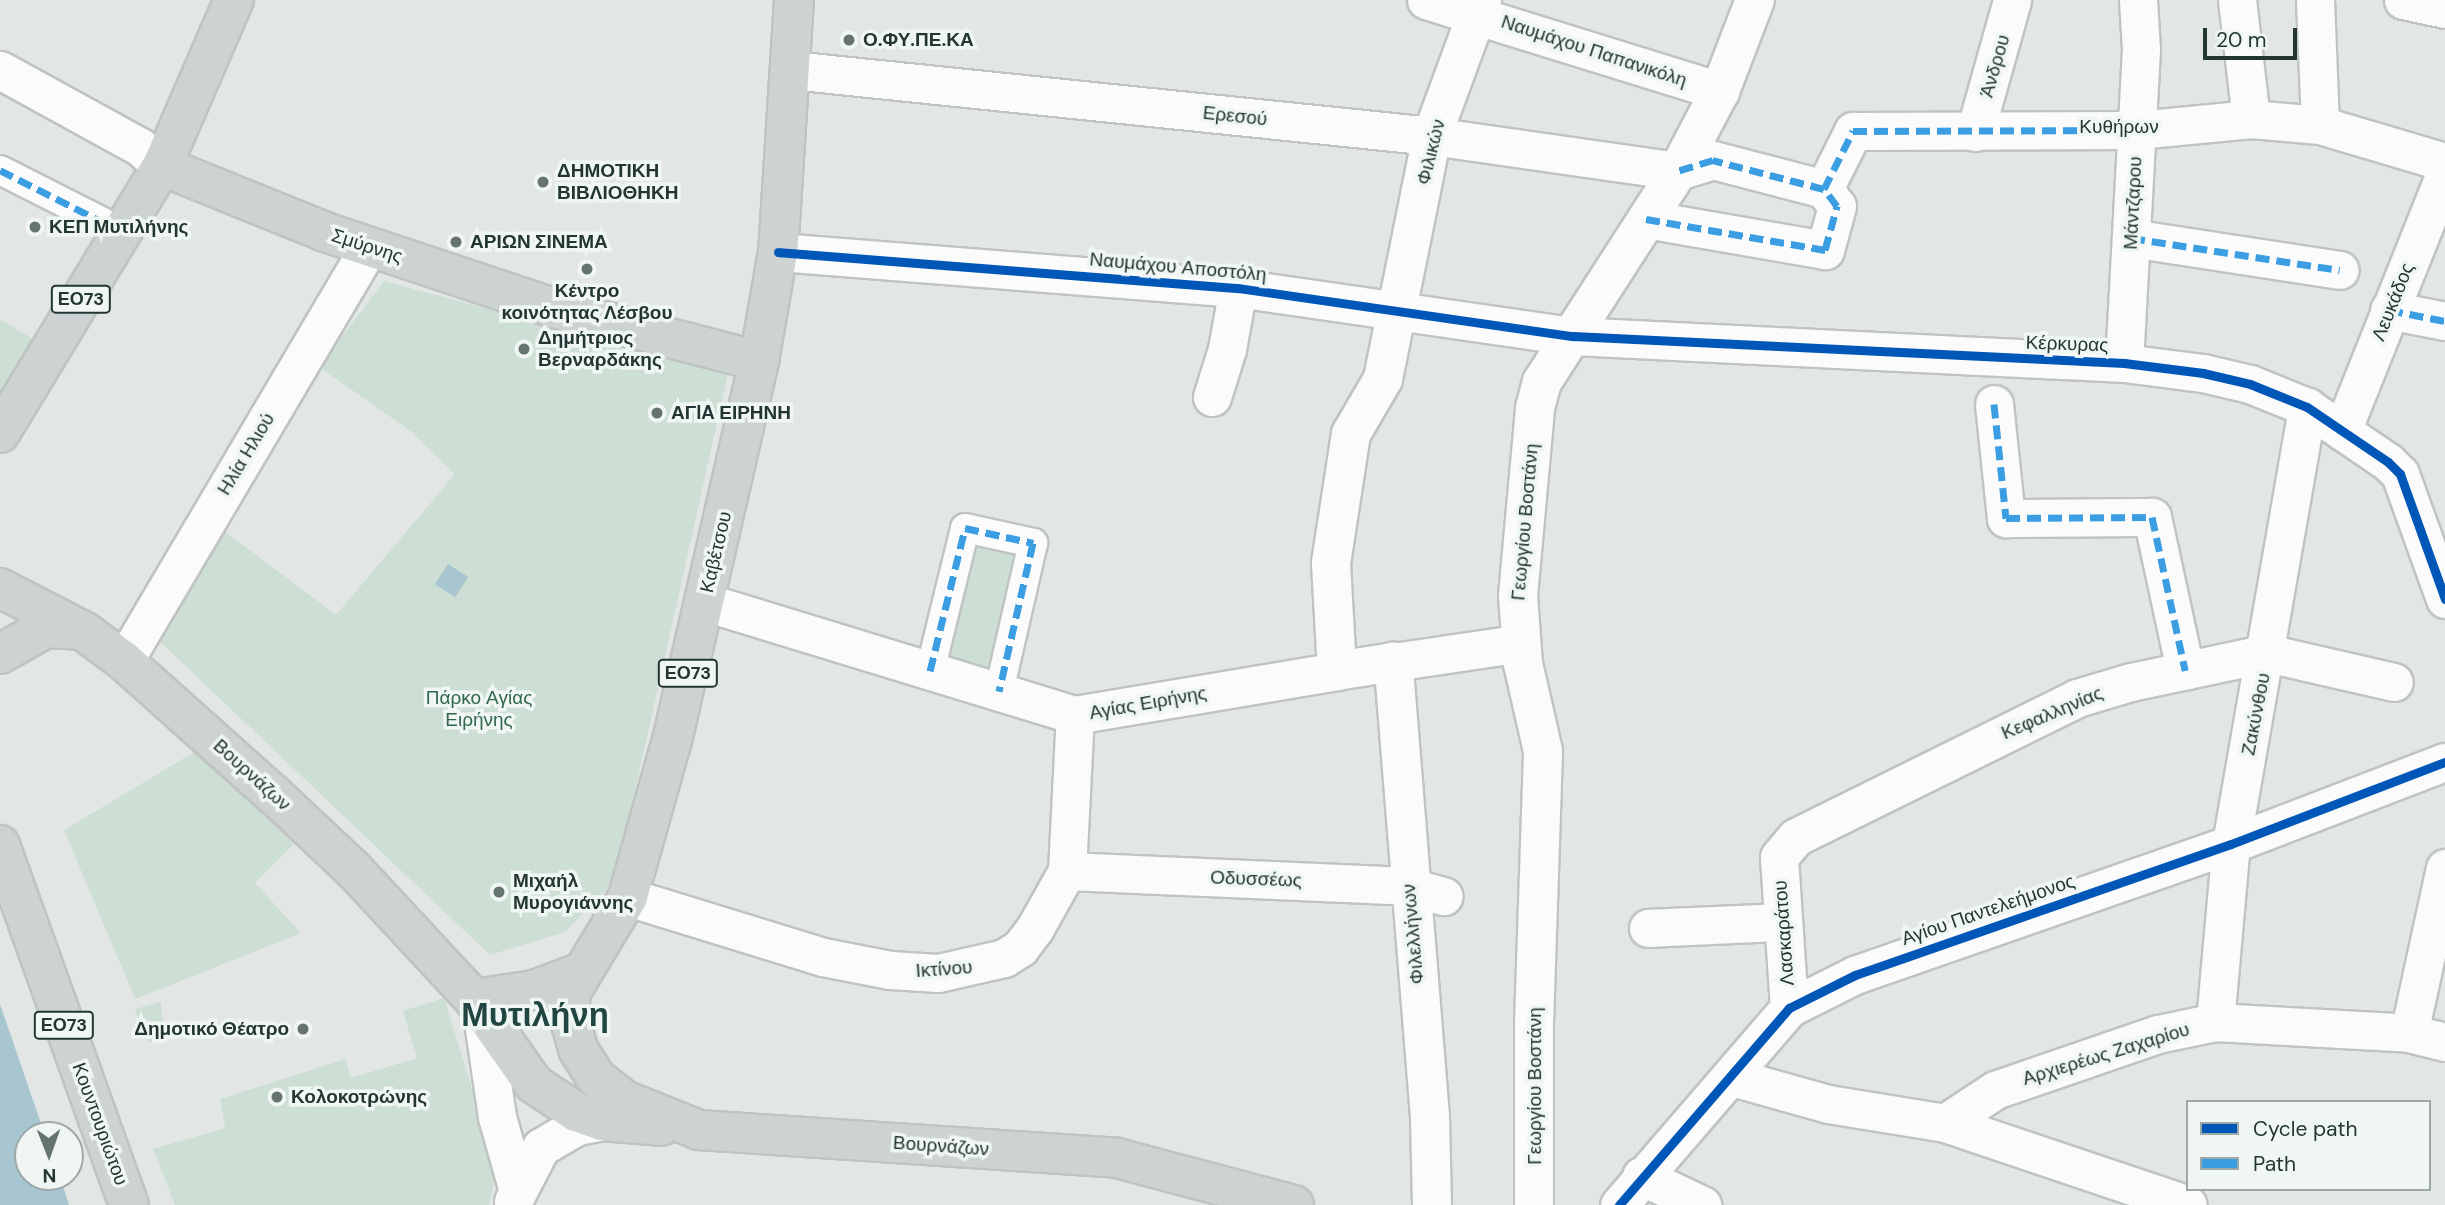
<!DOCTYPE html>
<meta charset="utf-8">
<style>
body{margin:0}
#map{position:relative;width:2445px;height:1205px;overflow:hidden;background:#e2e7e5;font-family:"DM Sans",sans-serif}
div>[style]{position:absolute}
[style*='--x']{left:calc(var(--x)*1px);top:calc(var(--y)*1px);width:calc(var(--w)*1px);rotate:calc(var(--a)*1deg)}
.green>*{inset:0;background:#cdded4;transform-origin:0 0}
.water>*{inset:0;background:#a7c6d0;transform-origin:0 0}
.roads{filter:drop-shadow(2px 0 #bfc4c2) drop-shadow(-2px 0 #bfc4c2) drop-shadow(0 2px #bfc4c2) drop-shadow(0 -2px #bfc4c2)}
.pedestrian>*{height:28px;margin:-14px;padding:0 14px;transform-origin:14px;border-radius:14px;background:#fbfbfb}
.minor>*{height:37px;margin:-18.5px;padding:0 18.5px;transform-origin:18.5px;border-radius:18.5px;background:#fbfbfb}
.secondary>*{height:38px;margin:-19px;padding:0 19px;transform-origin:19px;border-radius:19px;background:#fbfbfb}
.primary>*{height:38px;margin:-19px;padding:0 19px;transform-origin:19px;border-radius:19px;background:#cdd3d2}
.quiet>*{height:7px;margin-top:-3.5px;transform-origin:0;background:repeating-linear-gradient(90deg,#3c9ee2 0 14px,transparent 0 21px)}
.cycleway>*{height:9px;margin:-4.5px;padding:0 4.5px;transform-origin:4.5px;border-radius:4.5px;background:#0057b8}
.dots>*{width:19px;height:19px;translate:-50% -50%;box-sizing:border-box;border:4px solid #eff6f3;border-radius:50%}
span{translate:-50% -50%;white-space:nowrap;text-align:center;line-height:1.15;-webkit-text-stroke:7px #eff6f3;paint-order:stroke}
.shield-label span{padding:2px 5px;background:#eff6f3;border:2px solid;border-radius:5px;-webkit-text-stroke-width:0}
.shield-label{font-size:18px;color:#233633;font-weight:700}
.poi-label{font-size:19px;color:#233633;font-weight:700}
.left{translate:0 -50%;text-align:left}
.right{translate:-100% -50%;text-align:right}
.street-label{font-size:19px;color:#233633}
.park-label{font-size:19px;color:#32684d}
.town-label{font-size:33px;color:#214641;font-weight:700}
.legend{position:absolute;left:2186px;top:1100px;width:245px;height:91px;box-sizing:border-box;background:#eff6f3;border:2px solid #9da9a6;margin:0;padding:9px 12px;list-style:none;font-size:21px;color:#233633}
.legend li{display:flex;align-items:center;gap:14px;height:35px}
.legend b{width:35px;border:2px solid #9da9a6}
.north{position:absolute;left:14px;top:1121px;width:70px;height:70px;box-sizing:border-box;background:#eff6f3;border:2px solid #9da9a6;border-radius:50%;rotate:179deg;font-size:19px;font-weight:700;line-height:28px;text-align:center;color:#233633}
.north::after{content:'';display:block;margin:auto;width:24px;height:32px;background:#667471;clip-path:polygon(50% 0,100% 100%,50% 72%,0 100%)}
.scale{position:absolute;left:2203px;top:28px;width:94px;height:32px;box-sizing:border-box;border:4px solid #233633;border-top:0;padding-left:9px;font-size:21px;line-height:24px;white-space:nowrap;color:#233633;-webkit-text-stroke:5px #eff6f3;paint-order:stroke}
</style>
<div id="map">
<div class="green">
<i style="clip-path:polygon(384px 281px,728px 373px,615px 881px,565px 932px,490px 955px,155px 637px,215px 524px,336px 615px,455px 474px,409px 430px,319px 367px)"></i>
<i style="clip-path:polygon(0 319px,44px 346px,0 412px)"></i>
<i style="left:971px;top:537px;width:56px;height:129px;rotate:14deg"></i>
<i style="clip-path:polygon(196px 751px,294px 844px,255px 883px,301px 933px,135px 999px,64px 830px)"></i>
<i style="clip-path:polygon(444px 998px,481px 1117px,494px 1183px,489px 1205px,175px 1205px,153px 1149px,225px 1128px,220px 1099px,346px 1059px,351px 1078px,417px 1058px,403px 1011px)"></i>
<i style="clip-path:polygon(161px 1002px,164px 1037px,151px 1043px,145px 1038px,135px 1009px)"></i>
</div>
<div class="water">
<i style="left:448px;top:564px;width:24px;height:24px;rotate:33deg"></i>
<i style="clip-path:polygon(0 1004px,45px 1135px,28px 1135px,28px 1177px,60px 1177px,69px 1205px,0 1205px)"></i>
</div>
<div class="roads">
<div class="pedestrian">
<i style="--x:0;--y:170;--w:135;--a:26.9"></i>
<i style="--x:930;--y:671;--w:147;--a:-76.2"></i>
<i style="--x:965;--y:528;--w:70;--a:12.4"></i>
<i style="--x:1033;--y:543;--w:152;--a:102.9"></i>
</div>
<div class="minor">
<i style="--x:1426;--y:0;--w:308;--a:17.2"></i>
<i style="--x:2237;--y:0;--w:120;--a:83.3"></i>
<i style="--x:2315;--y:0;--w:125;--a:87.7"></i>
<i style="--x:2403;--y:0;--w:43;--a:12.1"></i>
<i style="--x:0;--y:70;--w:160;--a:28.8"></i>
<i style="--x:140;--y:147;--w:29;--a:41"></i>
<i style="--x:791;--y:70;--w:644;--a:5.88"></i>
<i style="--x:1432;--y:136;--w:248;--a:8.1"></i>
<i style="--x:1678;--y:171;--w:37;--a:-17"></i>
<i style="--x:1713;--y:160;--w:115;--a:14.6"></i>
<i style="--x:1824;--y:189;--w:21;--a:53"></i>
<i style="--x:1837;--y:206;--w:46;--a:105.3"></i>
<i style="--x:1825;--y:250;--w:182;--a:-170.2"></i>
<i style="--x:1975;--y:132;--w:137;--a:-74.3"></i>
<i style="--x:1824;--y:189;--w:65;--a:-63.4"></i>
<i style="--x:1853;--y:131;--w:284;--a:-0.2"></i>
<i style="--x:2137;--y:130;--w:115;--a:-5.5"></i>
<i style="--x:2251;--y:119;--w:69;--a:5"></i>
<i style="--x:2320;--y:125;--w:130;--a:16.5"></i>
<i style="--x:2131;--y:238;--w:211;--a:8.7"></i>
<i style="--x:778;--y:252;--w:461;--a:4.5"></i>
<i style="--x:1238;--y:288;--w:338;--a:8.2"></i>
<i style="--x:1573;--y:336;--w:552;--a:2.81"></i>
<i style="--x:2124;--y:363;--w:80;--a:7.2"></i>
<i style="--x:2203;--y:373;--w:48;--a:13.2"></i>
<i style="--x:2250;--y:384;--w:61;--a:22"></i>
<i style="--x:2307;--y:407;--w:98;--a:34.2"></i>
<i style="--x:2388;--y:462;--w:17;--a:45"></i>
<i style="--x:2400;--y:474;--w:133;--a:70.2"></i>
<i style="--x:2389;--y:310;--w:57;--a:11.1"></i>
<i style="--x:2124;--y:363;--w:314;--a:-86.9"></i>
<i style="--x:2141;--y:49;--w:49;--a:-93.5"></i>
<i style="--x:1212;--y:397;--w:50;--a:-72.6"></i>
<i style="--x:1227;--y:349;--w:62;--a:-79.8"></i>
<i style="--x:1994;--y:404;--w:115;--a:84"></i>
<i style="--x:2006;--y:518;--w:146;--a:-0.4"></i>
<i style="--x:2152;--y:517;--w:157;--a:77.8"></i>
<i style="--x:2342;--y:431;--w:278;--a:-68.2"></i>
<i style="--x:705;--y:602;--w:387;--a:17"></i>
<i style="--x:1075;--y:715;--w:266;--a:-9.5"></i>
<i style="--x:124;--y:661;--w:481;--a:-59.4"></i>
<i style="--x:1393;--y:662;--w:129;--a:-8.4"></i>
<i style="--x:1067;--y:871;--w:341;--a:2.5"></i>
<i style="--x:1408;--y:886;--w:37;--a:16"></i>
<i style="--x:628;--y:897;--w:204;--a:17.1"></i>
<i style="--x:823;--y:957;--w:68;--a:11"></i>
<i style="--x:890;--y:970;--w:48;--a:3.6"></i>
<i style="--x:938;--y:973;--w:68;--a:-12.8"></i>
<i style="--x:1004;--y:958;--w:19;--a:-32"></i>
<i style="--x:1020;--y:948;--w:25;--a:-53"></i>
<i style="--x:1035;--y:928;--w:65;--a:-60.7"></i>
<i style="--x:1067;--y:871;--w:156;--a:-87.1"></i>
<i style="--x:1648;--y:928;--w:133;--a:-2.6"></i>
<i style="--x:1789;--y:1008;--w:151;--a:-93.8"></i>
<i style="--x:1779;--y:857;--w:26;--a:-50"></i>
<i style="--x:1796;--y:837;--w:313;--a:-26.3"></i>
<i style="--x:2077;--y:698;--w:56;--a:-16.5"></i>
<i style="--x:2131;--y:682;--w:139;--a:-12"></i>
<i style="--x:2267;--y:653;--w:130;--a:12.9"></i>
<i style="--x:482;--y:1015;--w:103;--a:81.6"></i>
<i style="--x:497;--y:1117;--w:73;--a:74.1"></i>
<i style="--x:2215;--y:1022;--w:179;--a:-84.9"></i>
<i style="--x:2231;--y:844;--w:444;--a:-80.1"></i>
<i style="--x:2409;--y:1033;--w:169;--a:-77.7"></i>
<i style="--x:1732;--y:1077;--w:100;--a:15.7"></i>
<i style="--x:1828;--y:1104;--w:119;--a:9.2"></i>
<i style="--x:1945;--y:1123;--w:256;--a:18.6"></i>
<i style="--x:1945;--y:1123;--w:60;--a:-33.4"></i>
<i style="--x:1995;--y:1090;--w:172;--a:-19"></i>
<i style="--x:2158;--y:1034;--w:58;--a:-11.9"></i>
<i style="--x:2215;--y:1022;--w:194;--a:3.2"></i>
<i style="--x:2409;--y:1033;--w:37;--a:14"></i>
<i style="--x:1641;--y:1176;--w:68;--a:25.4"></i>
<i style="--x:513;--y:1201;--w:61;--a:-62.6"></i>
<i style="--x:541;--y:1147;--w:42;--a:-30.3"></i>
<i style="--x:577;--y:1126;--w:25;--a:-11"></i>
<i style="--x:1619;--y:1205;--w:260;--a:-49.2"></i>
<i style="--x:1789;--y:1008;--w:74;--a:-26.6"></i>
<i style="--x:1855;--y:975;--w:398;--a:-19.2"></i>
<i style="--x:2231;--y:844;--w:229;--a:-21"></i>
</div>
<div class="secondary">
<i style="--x:1432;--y:1205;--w:88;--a:-91.3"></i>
<i style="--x:1430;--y:1117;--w:457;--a:-94.6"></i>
<i style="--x:1393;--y:662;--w:57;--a:170.9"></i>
<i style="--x:1337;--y:671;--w:108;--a:-93.2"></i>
<i style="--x:1331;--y:563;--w:131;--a:-81.2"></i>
<i style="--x:1351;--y:434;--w:64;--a:-59.8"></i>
<i style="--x:1383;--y:379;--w:248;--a:-78.6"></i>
<i style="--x:1432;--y:136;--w:145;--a:-69.8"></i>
<i style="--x:1534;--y:1205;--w:181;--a:-90"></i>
<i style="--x:1534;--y:1024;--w:273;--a:-88.1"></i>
<i style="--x:1543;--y:751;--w:89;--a:-102.9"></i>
<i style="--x:1523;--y:664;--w:68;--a:-94.2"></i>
<i style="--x:1518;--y:596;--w:189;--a:-84.8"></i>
<i style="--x:1535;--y:408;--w:27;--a:-75"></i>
<i style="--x:1542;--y:382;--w:251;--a:-57.2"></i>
<i style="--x:1678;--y:171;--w:90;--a:-62.3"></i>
<i style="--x:1720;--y:91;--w:97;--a:-69"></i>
</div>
<div class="primary">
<i style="--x:794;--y:0;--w:253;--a:93.6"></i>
<i style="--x:778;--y:252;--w:111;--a:99.9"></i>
<i style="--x:759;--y:361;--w:389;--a:102.9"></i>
<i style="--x:672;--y:740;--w:163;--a:105.7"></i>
<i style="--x:628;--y:897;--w:111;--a:121"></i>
<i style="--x:571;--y:992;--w:25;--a:95"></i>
<i style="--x:569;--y:1017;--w:33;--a:74"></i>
<i style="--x:578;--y:1049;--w:34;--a:58"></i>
<i style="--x:596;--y:1078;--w:36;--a:38"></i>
<i style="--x:624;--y:1100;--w:81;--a:21.8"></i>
<i style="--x:699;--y:1130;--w:419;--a:3.8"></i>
<i style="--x:1117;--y:1158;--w:183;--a:14.9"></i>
<i style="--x:162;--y:166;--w:176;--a:22"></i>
<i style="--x:325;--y:232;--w:237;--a:18.4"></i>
<i style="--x:550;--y:307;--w:216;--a:14.5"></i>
<i style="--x:0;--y:433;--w:312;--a:-58.8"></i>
<i style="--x:162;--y:166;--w:181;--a:-66.6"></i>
<i style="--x:0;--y:588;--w:96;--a:27.4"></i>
<i style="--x:85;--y:632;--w:49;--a:36.6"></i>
<i style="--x:124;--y:661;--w:200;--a:41.8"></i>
<i style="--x:273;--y:794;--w:110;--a:43.2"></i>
<i style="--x:353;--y:869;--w:178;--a:47.1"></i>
<i style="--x:474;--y:999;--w:104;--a:54.8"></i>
<i style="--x:534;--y:1084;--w:50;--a:33.7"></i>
<i style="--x:576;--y:1112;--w:28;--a:19"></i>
<i style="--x:602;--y:1121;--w:59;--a:4.8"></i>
<i style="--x:0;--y:654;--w:53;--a:-29.5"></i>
<i style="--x:46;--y:628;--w:34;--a:3"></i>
<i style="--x:0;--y:845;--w:382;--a:70.3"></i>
<i style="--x:474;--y:999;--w:61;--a:-8.5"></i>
<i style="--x:534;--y:990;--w:51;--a:-20.6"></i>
</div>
</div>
<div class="quiet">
<i style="--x:0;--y:170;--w:135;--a:26.9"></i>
<i style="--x:1824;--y:189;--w:65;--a:-63.4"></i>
<i style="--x:1853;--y:131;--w:284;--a:-0.2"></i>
<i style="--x:1646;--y:219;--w:182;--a:9.8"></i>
<i style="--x:1825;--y:250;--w:46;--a:-74.7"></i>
<i style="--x:1837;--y:206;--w:21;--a:-127"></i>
<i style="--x:1824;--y:189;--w:115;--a:-165.4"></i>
<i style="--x:1713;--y:160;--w:37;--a:163"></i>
<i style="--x:2131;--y:238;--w:211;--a:8.7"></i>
<i style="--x:2389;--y:310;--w:57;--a:11.1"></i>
<i style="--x:1994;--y:404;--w:115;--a:84"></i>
<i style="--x:2006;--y:518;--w:146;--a:-0.4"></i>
<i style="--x:2152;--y:517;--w:157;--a:77.8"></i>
<i style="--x:930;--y:671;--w:147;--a:-76.2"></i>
<i style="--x:965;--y:528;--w:70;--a:12.4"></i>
<i style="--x:1033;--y:543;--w:152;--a:102.9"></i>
</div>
<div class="cycleway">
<i style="--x:778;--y:252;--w:461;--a:4.5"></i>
<i style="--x:1238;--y:288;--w:338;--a:8.2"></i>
<i style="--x:1573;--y:336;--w:552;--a:2.81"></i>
<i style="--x:2124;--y:363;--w:80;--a:7.2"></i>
<i style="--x:2203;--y:373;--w:48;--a:13.2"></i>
<i style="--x:2250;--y:384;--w:61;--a:22"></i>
<i style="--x:2307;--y:407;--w:98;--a:34.2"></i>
<i style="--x:2388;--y:462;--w:17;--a:45"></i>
<i style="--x:2400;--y:474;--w:133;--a:70.2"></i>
<i style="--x:1619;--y:1205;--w:260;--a:-49.2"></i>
<i style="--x:1789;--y:1008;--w:74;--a:-26.6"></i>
<i style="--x:1855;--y:975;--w:398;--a:-19.2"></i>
<i style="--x:2231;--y:844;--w:229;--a:-21"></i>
</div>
<div class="dots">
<i style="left:849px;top:40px;background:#667471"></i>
<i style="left:543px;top:182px;background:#667471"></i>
<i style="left:35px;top:227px;background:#667471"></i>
<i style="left:456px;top:242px;background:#667471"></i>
<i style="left:587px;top:269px;background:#667471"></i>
<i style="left:524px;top:349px;background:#667471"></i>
<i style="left:657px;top:413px;background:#667471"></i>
<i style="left:499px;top:892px;background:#667471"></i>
<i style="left:303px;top:1029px;background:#667471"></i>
<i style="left:277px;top:1097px;background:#667471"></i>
</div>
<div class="shield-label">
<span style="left:81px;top:299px">ΕΟ73</span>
<span style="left:688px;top:673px">ΕΟ73</span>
<span style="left:64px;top:1025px">ΕΟ73</span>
</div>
<div class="poi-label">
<span class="left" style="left:863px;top:40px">Ο.ΦΥ.ΠΕ.ΚΑ</span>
<span class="left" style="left:557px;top:182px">ΔΗΜΟΤΙΚΗ<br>ΒΙΒΛΙΟΘΗΚΗ</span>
<span class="left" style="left:49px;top:227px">ΚΕΠ Μυτιλήνης</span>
<span class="left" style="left:470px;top:242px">ΑΡΙΩΝ ΣΙΝΕΜΑ</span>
<span style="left:587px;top:302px">Κέντρο<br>κοινότητας Λέσβου</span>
<span class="left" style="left:538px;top:349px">Δημήτριος<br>Βερναρδάκης</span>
<span class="left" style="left:671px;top:413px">ΑΓIA ΕΙΡΗΝΗ</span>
<span class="left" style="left:513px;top:892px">Μιχαήλ<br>Μυρογιάννης</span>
<span class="right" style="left:289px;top:1029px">Δημοτικό Θέατρο</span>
<span class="left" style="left:291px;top:1097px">Κολοκοτρώνης</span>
</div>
<div class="street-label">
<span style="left:1594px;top:51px;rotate:18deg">Ναυμάχου Παπανικόλη</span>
<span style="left:1995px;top:66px;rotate:-74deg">Άνδρου</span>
<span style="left:1235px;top:116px;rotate:6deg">Ερεσού</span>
<span style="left:2119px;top:127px">Κυθήρων</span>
<span style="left:1431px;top:152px;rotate:-76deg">Φιλικών</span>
<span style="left:2133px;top:203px;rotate:-87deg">Μάντζαρου</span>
<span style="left:367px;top:246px;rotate:18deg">Σμύρνης</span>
<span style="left:1178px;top:267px;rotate:5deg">Ναυμάχου Αποστόλη</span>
<span style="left:2393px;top:302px;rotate:-68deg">Λευκάδος</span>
<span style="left:2067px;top:344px;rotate:2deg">Κέρκυρας</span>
<span style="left:246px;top:454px;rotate:-59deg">Ηλία Ηλιού</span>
<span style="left:1525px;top:522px;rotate:-85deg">Γεωργίου Βοστάνη</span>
<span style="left:716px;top:552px;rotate:-77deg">Καβέτσου</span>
<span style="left:1148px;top:703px;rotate:-10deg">Αγίας Ειρήνης</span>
<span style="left:2052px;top:713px;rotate:-23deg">Κεφαλληνίας</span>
<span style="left:2256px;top:714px;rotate:-79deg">Ζακύνθου</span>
<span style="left:252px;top:775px;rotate:42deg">Βουρνάζων</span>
<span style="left:1256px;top:879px;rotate:2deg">Οδυσσέως</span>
<span style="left:1988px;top:910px;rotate:-19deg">Αγίου Παντελεήμονος</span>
<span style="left:1784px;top:933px;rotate:-94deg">Λασκαράτου</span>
<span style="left:1413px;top:934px;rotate:-95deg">Φιλελλήνων</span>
<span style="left:944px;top:969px;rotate:-4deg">Ικτίνου</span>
<span style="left:2106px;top:1054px;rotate:-17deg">Αρχιερέως Ζαχαρίου</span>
<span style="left:1535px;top:1086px;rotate:-90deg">Γεωργίου Βοστάνη</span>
<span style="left:100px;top:1124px;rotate:70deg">Κουντουριώτου</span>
<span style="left:941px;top:1146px;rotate:4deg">Βουρνάζων</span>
</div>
<div class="park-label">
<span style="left:479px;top:709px">Πάρκο Αγίας<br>Ειρήνης</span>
</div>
<div class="town-label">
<span style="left:535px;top:1015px">Μυτιλήνη</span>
</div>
<ul class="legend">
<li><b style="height:9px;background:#0057b8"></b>Cycle path</li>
<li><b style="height:9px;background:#3c9ee2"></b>Path</li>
</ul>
<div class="north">N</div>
<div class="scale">20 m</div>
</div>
